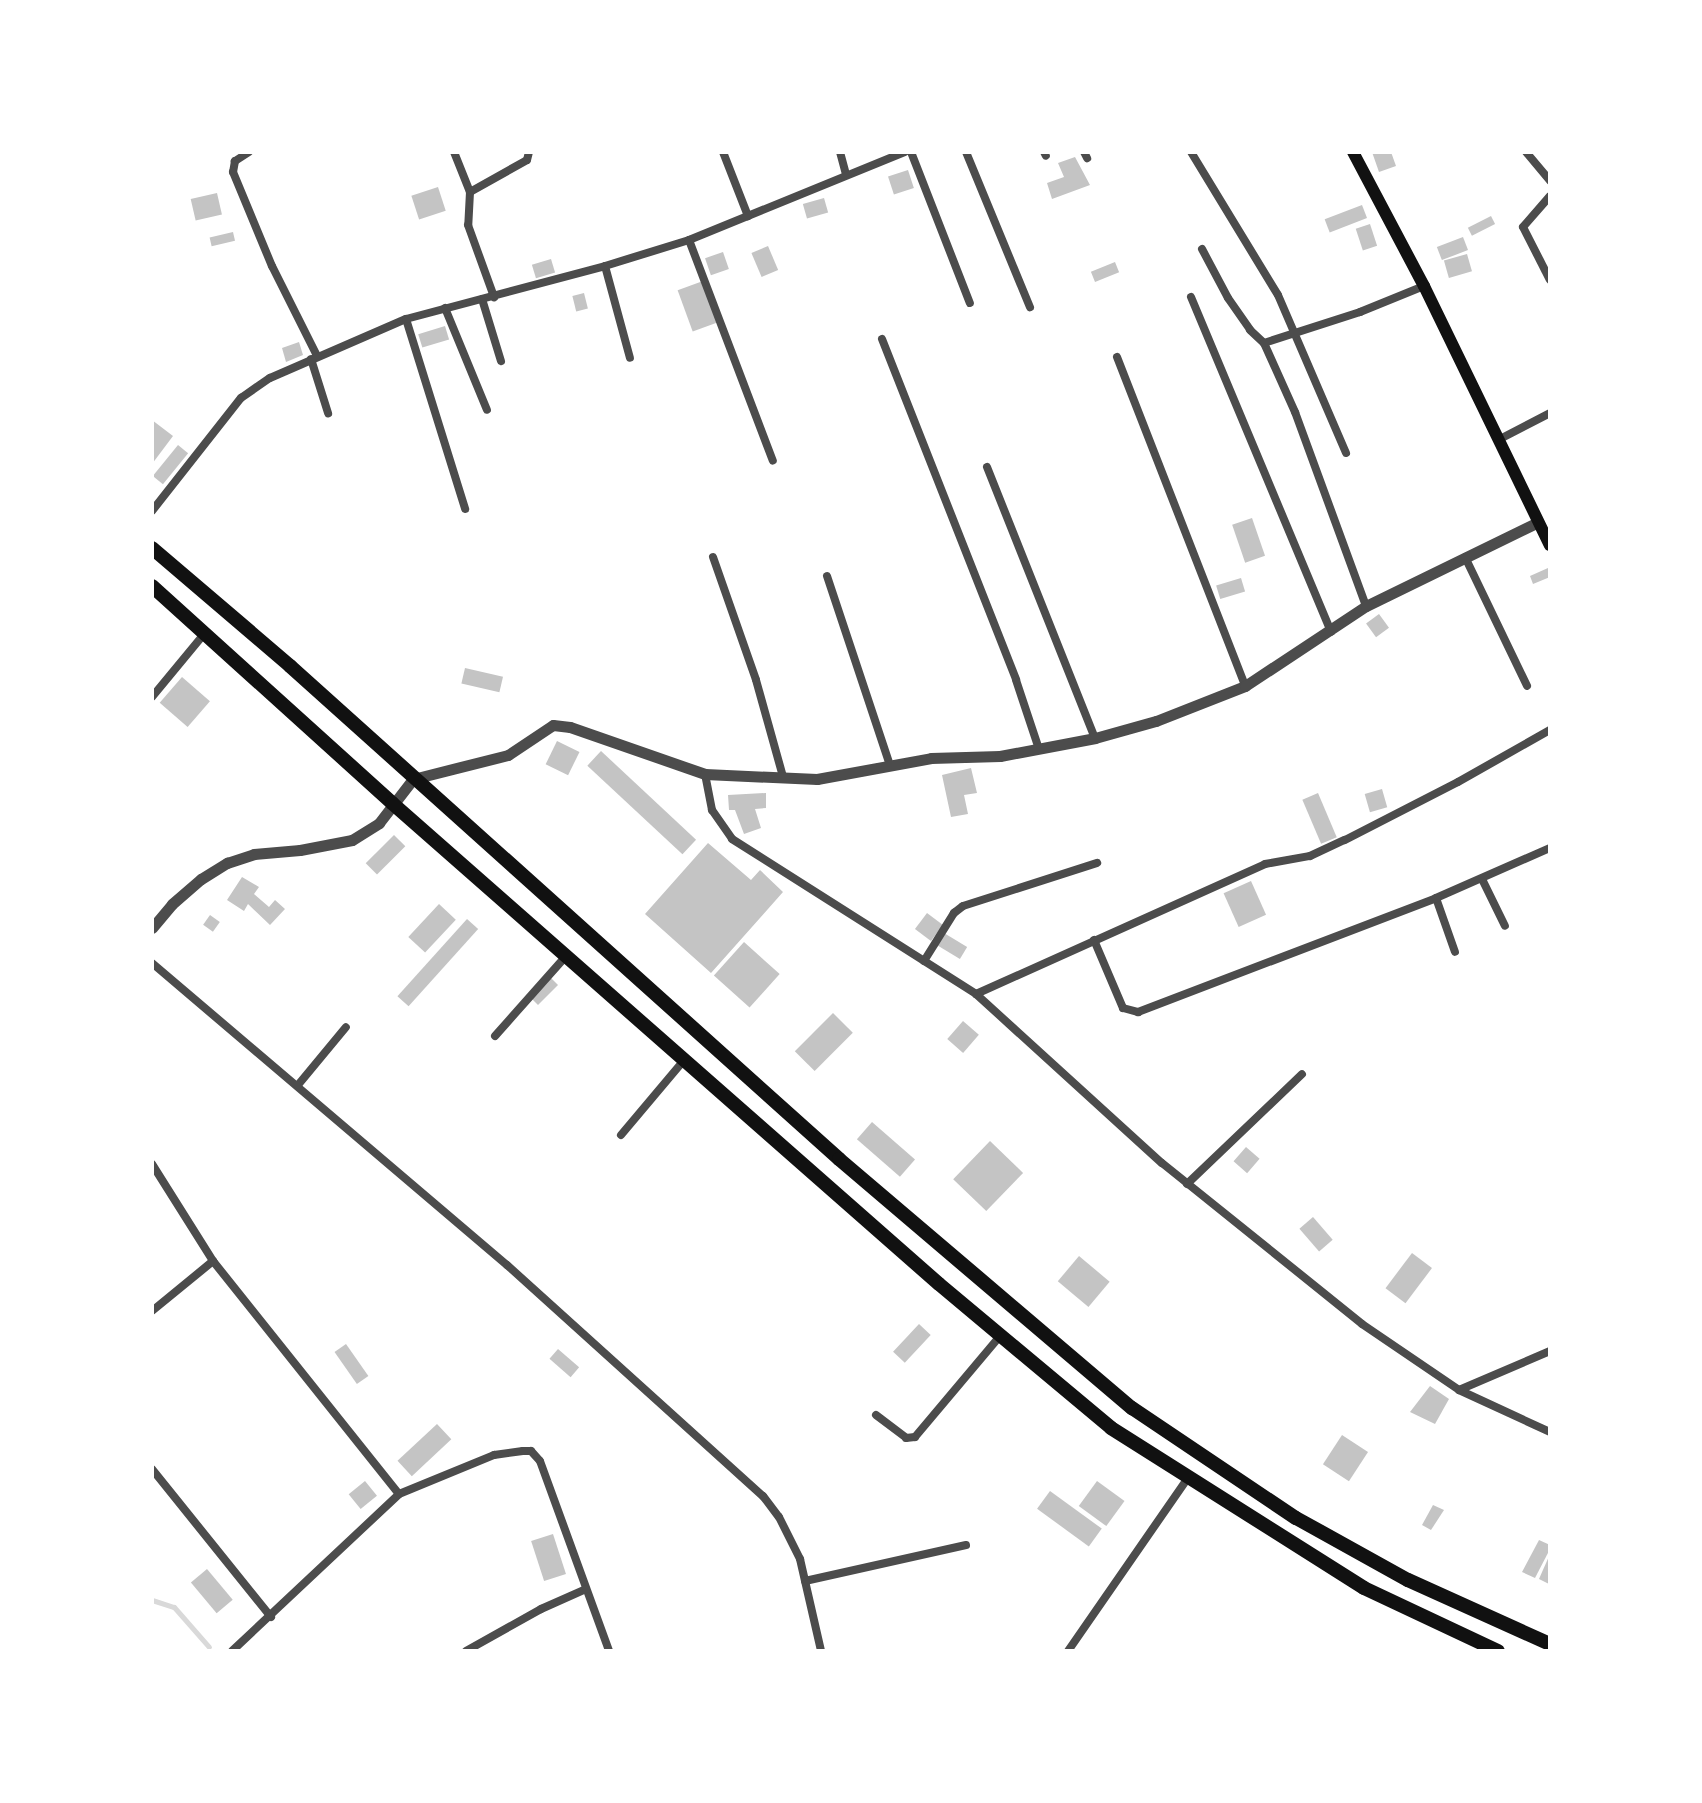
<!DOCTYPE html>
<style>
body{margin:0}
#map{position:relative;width:1702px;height:1803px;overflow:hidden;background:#fff;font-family:"PT Sans",sans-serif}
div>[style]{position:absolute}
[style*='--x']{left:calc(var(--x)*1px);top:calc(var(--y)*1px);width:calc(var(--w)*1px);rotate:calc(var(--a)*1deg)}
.stream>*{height:5px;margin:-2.5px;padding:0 2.5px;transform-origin:2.5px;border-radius:2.5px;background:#d9d9d9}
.building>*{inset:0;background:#c4c4c4;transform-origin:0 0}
.minor>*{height:8px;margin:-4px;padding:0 4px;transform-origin:4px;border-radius:4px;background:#4c4c4c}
.tertiary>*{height:11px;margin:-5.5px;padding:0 5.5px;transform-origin:5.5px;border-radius:5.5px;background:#4c4c4c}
.secondary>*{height:12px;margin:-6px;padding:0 6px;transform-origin:6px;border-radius:6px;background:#111}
.trunk>*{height:14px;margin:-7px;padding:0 7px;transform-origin:7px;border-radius:7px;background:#111}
span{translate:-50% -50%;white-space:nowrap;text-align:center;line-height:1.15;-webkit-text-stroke:6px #fff;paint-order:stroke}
.frame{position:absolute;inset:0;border:154px solid #fff;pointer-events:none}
</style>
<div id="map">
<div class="stream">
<i style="--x:152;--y:1600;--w:23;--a:18"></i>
<i style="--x:174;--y:1607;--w:53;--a:48.8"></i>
</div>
<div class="building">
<i style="clip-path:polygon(1372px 152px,1391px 152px,1396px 166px,1379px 172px)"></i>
<i style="clip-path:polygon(1075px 157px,1090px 185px,1052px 199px,1047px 183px,1064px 177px,1058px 163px)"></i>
<i style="left:908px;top:170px;width:19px;height:21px;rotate:72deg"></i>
<i style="left:438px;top:187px;width:25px;height:28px;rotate:72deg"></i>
<i style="left:217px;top:193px;width:22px;height:27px;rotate:77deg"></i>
<i style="left:824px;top:198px;width:15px;height:22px;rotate:74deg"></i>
<i style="left:1362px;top:205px;width:14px;height:40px;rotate:69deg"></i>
<i style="left:1491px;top:216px;width:9px;height:26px;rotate:63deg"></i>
<i style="left:1370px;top:224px;width:23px;height:15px;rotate:72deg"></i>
<i style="left:233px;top:232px;width:9px;height:24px;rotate:77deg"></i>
<i style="left:1463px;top:237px;width:14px;height:28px;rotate:69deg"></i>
<i style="left:768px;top:246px;width:26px;height:18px;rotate:67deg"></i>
<i style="left:723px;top:252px;width:18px;height:19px;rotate:71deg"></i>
<i style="left:1467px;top:254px;width:18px;height:24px;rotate:74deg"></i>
<i style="left:551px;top:259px;width:14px;height:20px;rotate:73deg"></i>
<i style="left:1115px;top:262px;width:11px;height:26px;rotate:68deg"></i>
<i style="left:703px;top:281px;width:44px;height:27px;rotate:70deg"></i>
<i style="left:584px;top:293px;width:16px;height:12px;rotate:76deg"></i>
<i style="left:445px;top:326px;width:14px;height:28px;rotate:73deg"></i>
<i style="clip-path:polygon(299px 342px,303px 355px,286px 362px,282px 348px)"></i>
<i style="clip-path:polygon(152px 420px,173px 436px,152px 464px)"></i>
<i style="left:178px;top:445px;width:13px;height:40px;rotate:39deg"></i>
<i style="left:1252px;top:518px;width:40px;height:21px;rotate:71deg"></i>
<i style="clip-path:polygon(1548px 568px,1550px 577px,1533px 584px,1530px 576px)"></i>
<i style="left:1241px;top:578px;width:14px;height:26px;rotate:73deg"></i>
<i style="left:1379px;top:614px;width:17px;height:16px;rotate:54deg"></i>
<i style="left:465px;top:668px;width:39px;height:16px;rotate:13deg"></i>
<i style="left:182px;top:677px;width:37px;height:34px;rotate:41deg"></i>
<i style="left:557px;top:741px;width:25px;height:26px;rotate:26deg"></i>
<i style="left:601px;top:751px;width:130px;height:20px;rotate:43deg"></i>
<i style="clip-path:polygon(971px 768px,977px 793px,964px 795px,968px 814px,951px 817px,942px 775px)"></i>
<i style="left:1382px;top:789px;width:19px;height:18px;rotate:74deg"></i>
<i style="clip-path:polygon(766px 793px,766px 808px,755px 809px,761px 828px,744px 834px,735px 810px,729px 810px,728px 795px)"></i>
<i style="left:1318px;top:793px;width:48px;height:17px;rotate:67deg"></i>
<i style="left:394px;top:835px;width:16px;height:40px;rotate:45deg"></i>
<i style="clip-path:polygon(708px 843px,751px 880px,760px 870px,783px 892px,711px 973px,645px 914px)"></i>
<i style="clip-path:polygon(242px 877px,259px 887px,254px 894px,269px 907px,275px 900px,285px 909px,270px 925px,248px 904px,244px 911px,227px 900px)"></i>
<i style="left:1251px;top:881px;width:37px;height:30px;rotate:66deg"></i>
<i style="left:439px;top:904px;width:23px;height:45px;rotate:43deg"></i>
<i style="left:927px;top:913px;width:20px;height:20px;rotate:37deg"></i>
<i style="left:210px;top:915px;width:12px;height:12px;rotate:35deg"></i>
<i style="left:467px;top:919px;width:15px;height:104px;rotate:42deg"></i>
<i style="left:944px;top:933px;width:27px;height:14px;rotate:31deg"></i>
<i style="left:744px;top:942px;width:48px;height:45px;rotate:42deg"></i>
<i style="clip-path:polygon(551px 978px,558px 985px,538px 1005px,532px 999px)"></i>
<i style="left:833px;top:1013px;width:28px;height:54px;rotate:45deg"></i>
<i style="left:963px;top:1021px;width:21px;height:24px;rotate:41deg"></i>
<i style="left:872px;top:1122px;width:57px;height:23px;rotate:41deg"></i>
<i style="left:990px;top:1141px;width:46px;height:53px;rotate:44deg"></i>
<i style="left:1246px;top:1147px;width:18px;height:19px;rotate:41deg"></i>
<i style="left:1313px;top:1217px;width:30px;height:18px;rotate:49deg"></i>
<i style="left:1412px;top:1253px;width:25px;height:44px;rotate:37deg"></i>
<i style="left:1079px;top:1256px;width:40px;height:33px;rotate:40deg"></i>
<i style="left:919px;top:1324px;width:16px;height:38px;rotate:43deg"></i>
<i style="left:346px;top:1344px;width:39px;height:14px;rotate:55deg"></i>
<i style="left:558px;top:1349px;width:28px;height:13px;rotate:41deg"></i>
<i style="clip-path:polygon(1430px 1386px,1449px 1399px,1435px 1424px,1410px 1412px)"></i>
<i style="left:437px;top:1424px;width:21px;height:54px;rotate:47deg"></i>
<i style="left:1342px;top:1435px;width:31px;height:35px;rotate:33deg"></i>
<i style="left:365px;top:1481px;width:19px;height:21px;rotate:51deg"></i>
<i style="left:1097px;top:1481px;width:34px;height:31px;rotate:36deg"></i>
<i style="left:1050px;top:1491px;width:64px;height:22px;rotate:36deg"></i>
<i style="clip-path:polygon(1433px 1505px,1444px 1510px,1431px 1530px,1422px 1525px)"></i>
<i style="left:553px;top:1534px;width:42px;height:23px;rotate:72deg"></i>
<i style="clip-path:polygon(1539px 1540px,1550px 1545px,1550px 1549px,1535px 1578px,1522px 1572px)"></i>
<i style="clip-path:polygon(1550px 1554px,1550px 1581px,1549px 1584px,1539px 1579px)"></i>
<i style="left:207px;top:1569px;width:40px;height:21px;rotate:50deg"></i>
</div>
<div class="minor">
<i style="--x:249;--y:152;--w:17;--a:147"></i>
<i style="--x:235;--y:161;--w:11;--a:100"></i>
<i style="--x:233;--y:172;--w:102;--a:67.5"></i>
<i style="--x:272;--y:266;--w:101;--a:63.4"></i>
<i style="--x:454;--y:152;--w:43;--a:68.2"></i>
<i style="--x:470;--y:192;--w:33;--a:93"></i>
<i style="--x:468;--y:225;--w:77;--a:70.1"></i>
<i style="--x:723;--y:152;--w:69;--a:68.7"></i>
<i style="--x:840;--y:152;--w:23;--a:75"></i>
<i style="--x:911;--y:152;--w:162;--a:68.7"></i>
<i style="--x:966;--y:152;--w:168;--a:67.6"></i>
<i style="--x:1044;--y:152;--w:4;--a:63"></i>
<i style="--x:1084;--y:152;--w:7;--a:63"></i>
<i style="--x:1191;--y:152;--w:167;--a:58.7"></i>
<i style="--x:1278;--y:295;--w:172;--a:66.7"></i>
<i style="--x:1526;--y:152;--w:38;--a:50"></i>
<i style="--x:470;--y:192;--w:65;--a:-29.3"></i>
<i style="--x:527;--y:160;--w:8;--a:-76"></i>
<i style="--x:1550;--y:196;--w:41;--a:131.1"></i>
<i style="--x:1523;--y:227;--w:59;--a:63"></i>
<i style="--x:689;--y:240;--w:236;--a:69.2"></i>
<i style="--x:1202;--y:249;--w:55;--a:62"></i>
<i style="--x:1228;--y:298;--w:39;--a:55"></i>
<i style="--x:1250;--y:330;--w:19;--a:43"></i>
<i style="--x:1264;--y:343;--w:76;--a:65.8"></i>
<i style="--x:1295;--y:412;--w:207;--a:69.9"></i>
<i style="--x:605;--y:266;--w:95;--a:74.8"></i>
<i style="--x:1191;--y:297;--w:363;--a:67.3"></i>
<i style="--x:482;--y:299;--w:65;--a:73"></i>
<i style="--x:445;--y:308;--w:110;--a:67.6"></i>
<i style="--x:406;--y:319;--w:199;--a:72.7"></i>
<i style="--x:882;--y:339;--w:366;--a:68.5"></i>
<i style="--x:1016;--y:680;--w:73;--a:71.6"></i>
<i style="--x:1264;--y:343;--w:101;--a:-17.9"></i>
<i style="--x:1360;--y:312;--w:69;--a:-22.1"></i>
<i style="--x:1117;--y:357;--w:353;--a:68.7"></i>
<i style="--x:311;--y:359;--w:57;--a:72.5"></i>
<i style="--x:1498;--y:440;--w:59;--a:-27.4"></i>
<i style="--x:987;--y:467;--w:292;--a:68.3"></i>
<i style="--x:152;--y:511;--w:144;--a:-51.8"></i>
<i style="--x:241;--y:398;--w:35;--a:-35"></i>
<i style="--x:270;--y:378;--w:148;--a:-23.5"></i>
<i style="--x:406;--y:319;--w:206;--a:-14.9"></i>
<i style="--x:605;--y:266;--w:88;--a:-17.2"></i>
<i style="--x:689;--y:240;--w:233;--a:-22.2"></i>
<i style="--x:713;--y:557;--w:130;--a:70.7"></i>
<i style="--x:756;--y:680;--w:101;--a:74.4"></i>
<i style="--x:1465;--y:557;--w:143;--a:64.3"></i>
<i style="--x:827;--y:576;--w:199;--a:71.6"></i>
<i style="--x:152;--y:697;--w:83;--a:-50.4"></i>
<i style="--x:705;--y:774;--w:37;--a:79"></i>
<i style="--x:712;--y:810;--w:35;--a:55"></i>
<i style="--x:732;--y:839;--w:289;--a:32.4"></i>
<i style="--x:976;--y:994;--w:251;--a:42.3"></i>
<i style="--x:1162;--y:1163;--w:257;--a:38.8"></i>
<i style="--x:1362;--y:1324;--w:117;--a:34.2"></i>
<i style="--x:1459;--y:1390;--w:100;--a:24.8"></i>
<i style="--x:1482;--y:879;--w:52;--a:63.9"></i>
<i style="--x:1436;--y:898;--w:57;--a:70.6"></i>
<i style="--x:1094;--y:940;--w:74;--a:66.9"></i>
<i style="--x:1123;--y:1008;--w:16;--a:15"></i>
<i style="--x:1138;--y:1012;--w:319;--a:-20.9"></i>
<i style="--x:1436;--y:898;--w:124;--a:-23.7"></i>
<i style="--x:924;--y:961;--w:57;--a:-58"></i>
<i style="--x:954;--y:913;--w:11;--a:-38"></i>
<i style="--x:963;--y:906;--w:141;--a:-17.8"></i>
<i style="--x:152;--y:963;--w:466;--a:40.4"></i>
<i style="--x:507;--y:1265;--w:345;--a:42.1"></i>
<i style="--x:763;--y:1496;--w:26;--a:53"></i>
<i style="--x:779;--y:1517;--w:47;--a:63.4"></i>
<i style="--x:800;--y:1559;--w:94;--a:77.1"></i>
<i style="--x:976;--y:994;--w:317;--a:-24.2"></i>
<i style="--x:1265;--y:864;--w:46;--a:-10.1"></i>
<i style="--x:1310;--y:856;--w:38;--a:-25"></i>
<i style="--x:1345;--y:840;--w:127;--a:-27.2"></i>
<i style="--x:1458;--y:782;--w:106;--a:-29.5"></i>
<i style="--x:495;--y:1036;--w:107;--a:-48.4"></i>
<i style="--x:298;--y:1085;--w:75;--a:-50.4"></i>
<i style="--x:621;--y:1135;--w:99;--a:-49.9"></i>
<i style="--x:152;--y:1164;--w:115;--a:57.8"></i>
<i style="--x:213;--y:1261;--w:298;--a:51.4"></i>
<i style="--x:1187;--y:1184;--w:159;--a:-43.7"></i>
<i style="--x:152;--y:1311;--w:79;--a:-39.3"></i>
<i style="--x:1459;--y:1390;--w:99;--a:-23.2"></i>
<i style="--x:876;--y:1415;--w:38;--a:37"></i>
<i style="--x:906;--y:1438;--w:9;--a:-6"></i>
<i style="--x:915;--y:1437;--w:132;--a:-49.9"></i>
<i style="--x:152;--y:1469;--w:190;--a:51.2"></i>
<i style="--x:805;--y:1581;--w:165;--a:-12.6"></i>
<i style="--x:232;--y:1651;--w:229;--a:-43.2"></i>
<i style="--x:399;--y:1494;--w:103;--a:-22.3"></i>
<i style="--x:494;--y:1455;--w:29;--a:-8"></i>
<i style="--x:523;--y:1451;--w:8;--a:0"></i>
<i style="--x:531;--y:1451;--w:13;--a:48"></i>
<i style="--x:540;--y:1461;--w:202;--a:70"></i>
<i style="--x:466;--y:1651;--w:86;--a:-29.2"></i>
<i style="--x:541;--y:1609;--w:49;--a:-24"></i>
<i style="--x:1068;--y:1651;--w:209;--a:-55.3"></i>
</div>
<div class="tertiary">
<i style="--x:152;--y:928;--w:31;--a:-50"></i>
<i style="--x:172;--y:904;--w:38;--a:-41"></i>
<i style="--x:201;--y:879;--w:31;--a:-32"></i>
<i style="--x:227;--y:863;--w:28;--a:-18"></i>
<i style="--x:254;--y:854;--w:46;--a:-5"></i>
<i style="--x:300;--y:850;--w:53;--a:-10.9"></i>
<i style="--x:352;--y:840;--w:32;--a:-32"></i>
<i style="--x:379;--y:823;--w:56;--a:-52.3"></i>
<i style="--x:413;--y:779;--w:98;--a:-14.2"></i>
<i style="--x:508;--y:755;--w:54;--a:-33.7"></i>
<i style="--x:553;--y:725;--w:17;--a:7"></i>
<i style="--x:570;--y:727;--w:143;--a:19.2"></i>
<i style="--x:705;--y:774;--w:112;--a:2.6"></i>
<i style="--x:817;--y:779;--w:116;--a:-10.4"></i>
<i style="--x:931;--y:758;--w:69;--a:-1.7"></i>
<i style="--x:1000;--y:756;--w:97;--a:-10.7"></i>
<i style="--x:1095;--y:738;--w:63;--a:-15.6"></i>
<i style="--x:1156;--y:721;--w:96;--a:-21.5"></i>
<i style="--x:1245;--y:686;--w:145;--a:-33.5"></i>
<i style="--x:1366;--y:606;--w:191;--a:-26"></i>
</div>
<div class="secondary">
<i style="--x:1353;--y:152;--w:152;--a:62.1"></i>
<i style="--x:1424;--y:286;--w:288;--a:64.1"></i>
</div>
<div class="trunk">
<i style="--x:152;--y:548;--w:182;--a:40.5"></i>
<i style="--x:290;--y:666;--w:738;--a:41.92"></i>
<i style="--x:839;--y:1159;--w:385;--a:40.4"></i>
<i style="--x:1132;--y:1408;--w:197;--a:33.9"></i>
<i style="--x:1296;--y:1518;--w:128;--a:29"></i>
<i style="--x:1408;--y:1580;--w:156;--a:24.3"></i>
<i style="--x:152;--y:586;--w:324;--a:42.1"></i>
<i style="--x:392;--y:803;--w:728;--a:41.33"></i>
<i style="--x:939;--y:1284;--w:224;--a:39.9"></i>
<i style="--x:1111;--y:1428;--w:299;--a:32.3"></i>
<i style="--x:1364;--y:1588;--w:148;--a:25.2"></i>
</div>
<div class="frame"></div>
</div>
